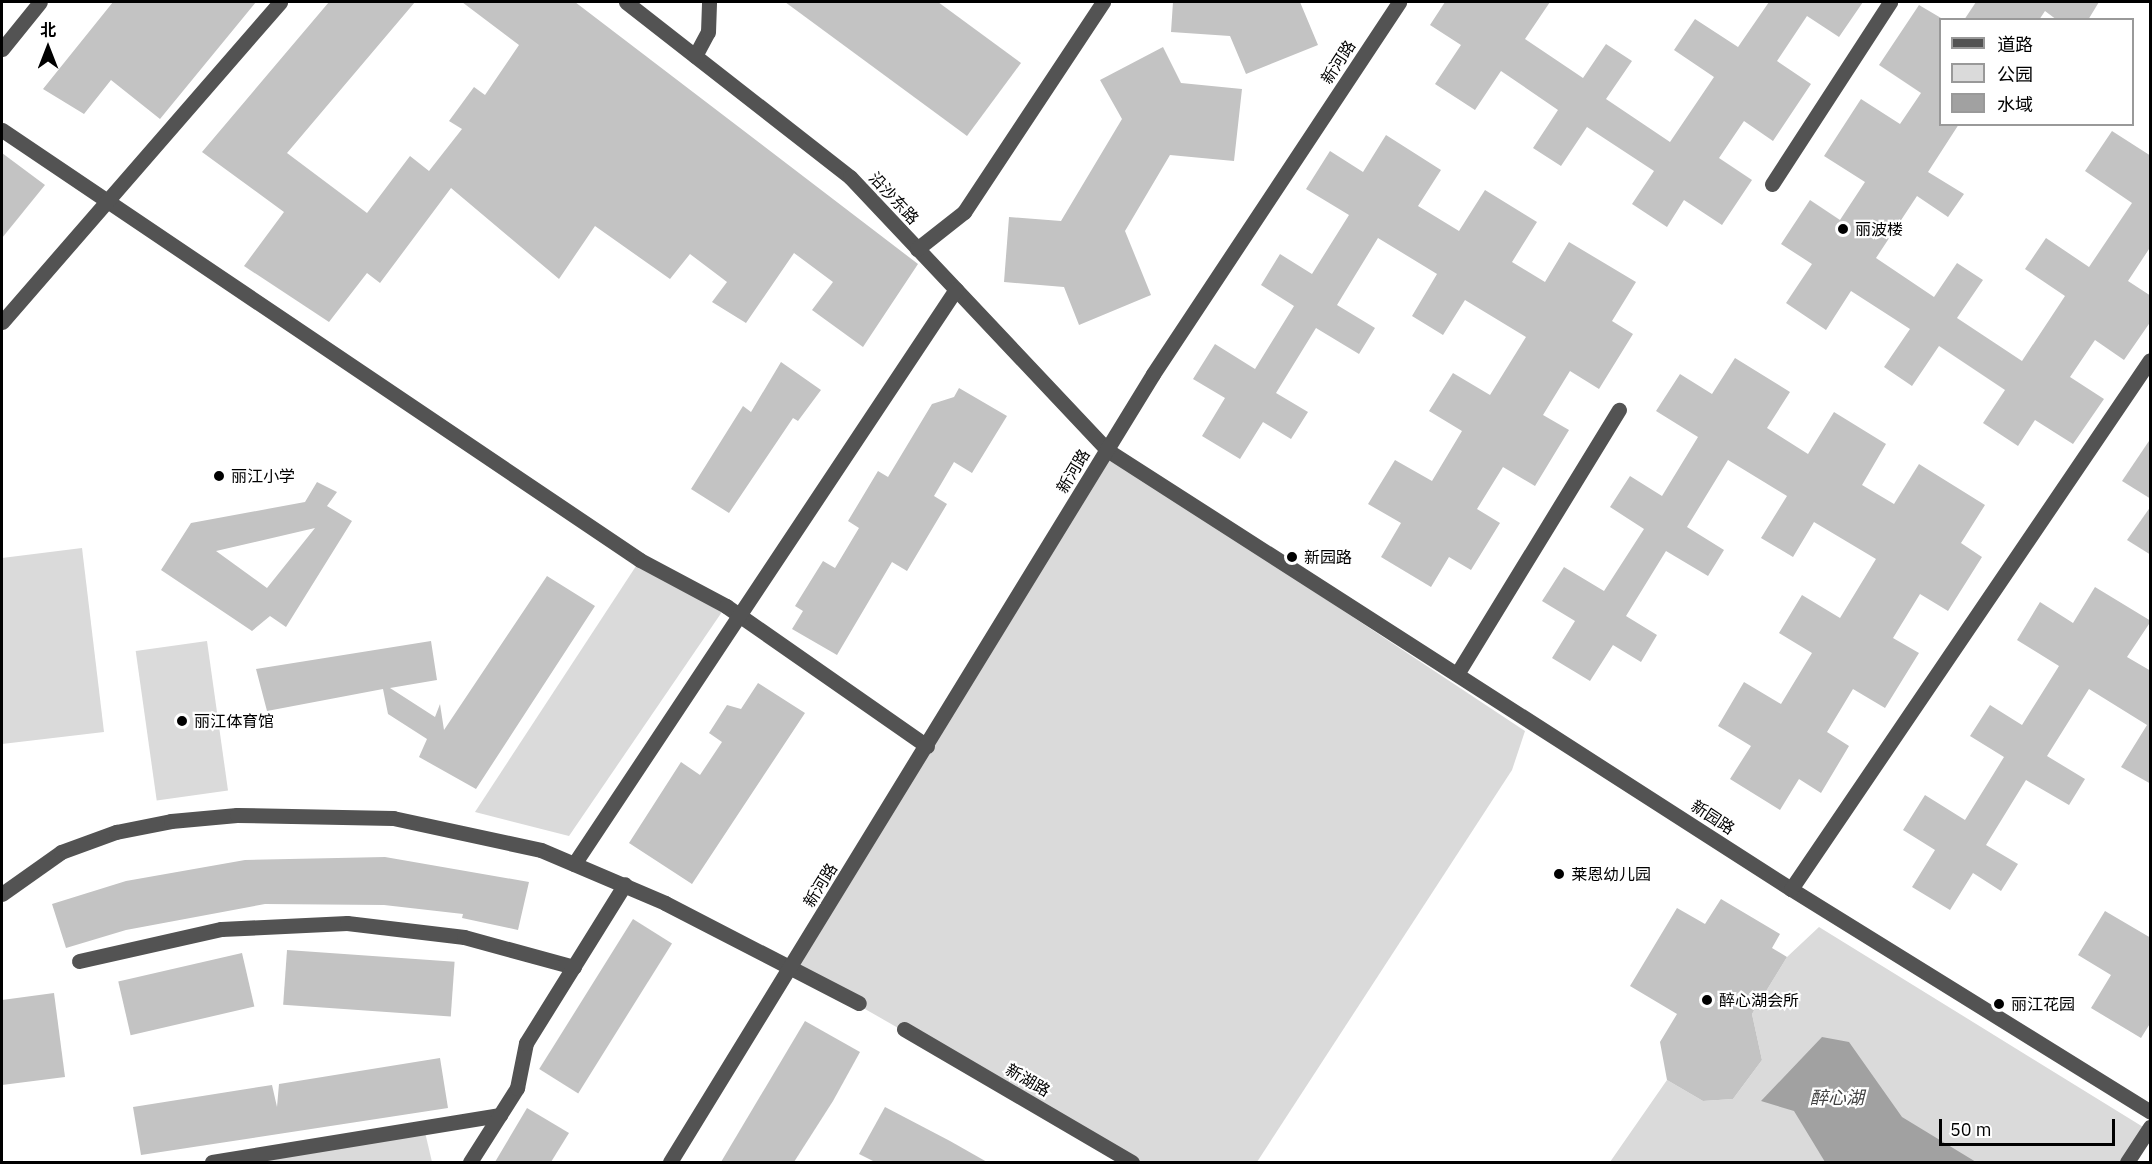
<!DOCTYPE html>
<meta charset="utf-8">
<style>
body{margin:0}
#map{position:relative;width:2152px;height:1164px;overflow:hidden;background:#fff;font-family:"IBM Plex Sans","Noto Sans SC",sans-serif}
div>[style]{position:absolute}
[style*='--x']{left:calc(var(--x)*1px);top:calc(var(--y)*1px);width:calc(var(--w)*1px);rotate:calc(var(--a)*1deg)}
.green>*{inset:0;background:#dadada;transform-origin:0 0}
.water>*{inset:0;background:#a1a1a1}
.building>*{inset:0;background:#c3c3c3;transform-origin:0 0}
.minor>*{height:15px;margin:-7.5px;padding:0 7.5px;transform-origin:7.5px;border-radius:7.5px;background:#535353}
.dots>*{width:16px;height:16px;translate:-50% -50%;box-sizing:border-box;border:3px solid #fff;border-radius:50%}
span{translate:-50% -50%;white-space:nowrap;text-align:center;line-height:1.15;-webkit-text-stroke:4.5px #fff;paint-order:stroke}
.street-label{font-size:16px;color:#000}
.poi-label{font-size:16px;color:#000}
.left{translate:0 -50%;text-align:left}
.water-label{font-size:18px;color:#424242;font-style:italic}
.frame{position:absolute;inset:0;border:3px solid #000;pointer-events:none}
.legend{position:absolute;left:1939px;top:18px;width:195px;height:108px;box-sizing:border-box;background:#fff;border:2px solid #999;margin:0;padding:8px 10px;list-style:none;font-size:18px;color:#000}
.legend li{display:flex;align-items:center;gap:12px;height:30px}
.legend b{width:30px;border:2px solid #999}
.north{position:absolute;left:18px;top:18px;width:60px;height:60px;-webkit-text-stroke:4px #fff;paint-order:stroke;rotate:0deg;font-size:16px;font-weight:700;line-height:24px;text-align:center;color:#000}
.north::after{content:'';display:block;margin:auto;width:21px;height:27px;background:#000;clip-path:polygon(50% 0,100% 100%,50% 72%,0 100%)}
.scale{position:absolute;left:1939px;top:1119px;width:176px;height:27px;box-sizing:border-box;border:3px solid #000;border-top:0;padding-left:8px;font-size:18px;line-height:21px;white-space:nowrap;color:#000;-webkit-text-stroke:4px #fff;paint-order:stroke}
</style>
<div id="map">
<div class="green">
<i style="clip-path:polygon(1105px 453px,1525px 731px,1512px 770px,1257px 1162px,1132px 1162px,790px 966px)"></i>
<i style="clip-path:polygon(82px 548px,104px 732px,2px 744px,2px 558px)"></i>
<i style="clip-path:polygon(640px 560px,726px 606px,569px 836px,475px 812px)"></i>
<i style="left:207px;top:641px;width:151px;height:72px;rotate:82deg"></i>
<i style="clip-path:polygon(1819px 927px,2148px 1130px,2127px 1162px,1610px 1162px,1667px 1080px,1703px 1101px,1733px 1099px,1762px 1060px,1752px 1014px,1787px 957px)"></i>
<i style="clip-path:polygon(424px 1128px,432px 1162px,212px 1162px)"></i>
</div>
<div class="water">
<i style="clip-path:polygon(1822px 1037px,1849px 1042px,1902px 1117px,1976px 1162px,1825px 1162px,1794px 1111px,1761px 1101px)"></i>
</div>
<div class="building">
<i style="clip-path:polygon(113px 2px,256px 2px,160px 119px,111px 80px,84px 114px,43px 89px)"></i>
<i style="clip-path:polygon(329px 2px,415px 2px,287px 153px,367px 213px,410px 156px,429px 171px,462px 129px,449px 121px,474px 87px,485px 95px,519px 45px,462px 2px,575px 2px,918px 264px,863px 347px,812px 310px,833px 282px,794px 253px,746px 323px,712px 302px,727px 282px,690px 254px,670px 279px,595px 226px,559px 279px,451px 188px,380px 283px,367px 273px,329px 322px,244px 266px,284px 212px,202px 152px)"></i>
<i style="clip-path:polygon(785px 2px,938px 2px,1021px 63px,967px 136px)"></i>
<i style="clip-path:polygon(1173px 2px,1300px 2px,1318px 45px,1246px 74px,1230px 36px,1171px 32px)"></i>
<i style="clip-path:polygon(1445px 2px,1550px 2px,1525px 39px,1583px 78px,1606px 44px,1632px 61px,1606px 99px,1670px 142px,1714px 77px,1674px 50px,1695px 19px,1738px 47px,1769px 2px,1863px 2px,1839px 37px,1807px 16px,1777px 61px,1811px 84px,1773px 141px,1744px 121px,1719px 158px,1752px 180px,1722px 225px,1684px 200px,1667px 227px,1632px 204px,1654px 171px,1587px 127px,1561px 166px,1533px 148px,1558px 110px,1501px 71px,1475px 110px,1435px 84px,1461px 45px,1430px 25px)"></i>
<i style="clip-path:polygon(1976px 2px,2099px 2px,2088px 20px,2057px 20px,2045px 11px,2039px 20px,1964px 20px)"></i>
<i style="clip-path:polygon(1919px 5px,1941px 18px,1941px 124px,1959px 124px,1928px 172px,1964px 194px,1948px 217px,1917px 196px,1876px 258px,1934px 297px,1957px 263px,1983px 280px,1957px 318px,2022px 361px,2065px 296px,2025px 269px,2046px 238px,2089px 267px,2132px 203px,2085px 171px,2112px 131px,2151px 156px,2151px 246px,2128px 281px,2151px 296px,2151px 321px,2124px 360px,2095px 340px,2070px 377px,2104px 399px,2073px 444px,2035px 420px,2018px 446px,1983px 423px,2005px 390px,1939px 346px,1912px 386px,1884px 367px,1910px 329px,1851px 291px,1826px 330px,1786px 303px,1812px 264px,1781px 244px,1810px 200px,1840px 220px,1865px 182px,1824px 156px,1861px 99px,1900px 124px,1921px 93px,1879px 65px)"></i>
<i style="clip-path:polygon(1163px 47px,1181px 83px,1242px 89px,1234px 161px,1170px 155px,1125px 231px,1151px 295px,1079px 325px,1064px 287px,1004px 282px,1009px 217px,1061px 221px,1122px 119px,1100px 80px)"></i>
<i style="clip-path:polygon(1386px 135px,1441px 170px,1418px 206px,1459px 231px,1485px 190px,1537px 222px,1512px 262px,1545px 282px,1569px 242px,1636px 282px,1612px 321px,1633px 334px,1599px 389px,1570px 371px,1543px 415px,1569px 430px,1535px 486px,1503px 467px,1477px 509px,1500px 523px,1471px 570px,1449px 557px,1431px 587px,1381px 557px,1401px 523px,1368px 504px,1395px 460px,1432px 481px,1462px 431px,1429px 411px,1453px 373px,1490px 395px,1526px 337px,1465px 300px,1443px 335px,1412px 316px,1437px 274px,1378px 238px,1337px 305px,1375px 328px,1359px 354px,1316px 328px,1276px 393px,1308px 412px,1291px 439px,1263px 422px,1240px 459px,1202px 436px,1225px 398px,1193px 379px,1215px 344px,1255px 369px,1294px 306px,1261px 285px,1280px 254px,1312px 274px,1349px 215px,1306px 189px,1330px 151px,1363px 172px)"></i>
<i style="clip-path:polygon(2px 153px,45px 185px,2px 238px)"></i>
<i style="clip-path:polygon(1735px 358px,1790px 392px,1767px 428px,1808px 454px,1834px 412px,1886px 444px,1862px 485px,1894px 504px,1919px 464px,1985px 505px,1961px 543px,1982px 557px,1948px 611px,1920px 594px,1893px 638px,1919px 653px,1885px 708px,1853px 689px,1827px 732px,1849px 746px,1821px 793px,1799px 779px,1780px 810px,1730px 779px,1751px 746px,1718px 726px,1744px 682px,1781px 704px,1812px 653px,1779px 633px,1802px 595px,1840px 618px,1876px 559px,1814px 522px,1793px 557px,1761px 538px,1787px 496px,1728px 460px,1687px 527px,1724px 550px,1708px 576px,1666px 551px,1626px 616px,1657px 635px,1641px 662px,1613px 645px,1590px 681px,1552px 658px,1575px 621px,1542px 601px,1564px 567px,1604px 591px,1644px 529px,1610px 507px,1630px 476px,1662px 496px,1698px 437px,1656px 411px,1680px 374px,1712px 394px)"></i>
<i style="clip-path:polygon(781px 362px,821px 390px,798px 421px,793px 418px,729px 513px,691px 489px,743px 406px,751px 412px)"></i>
<i style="clip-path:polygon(959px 388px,1007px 416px,972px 473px,954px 462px,934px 496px,947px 504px,907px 571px,892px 562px,837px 655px,792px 629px,803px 611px,795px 606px,823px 561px,835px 568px,859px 528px,848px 521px,878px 471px,888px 477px,932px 404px,954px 397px)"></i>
<i style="clip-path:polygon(2151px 438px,2151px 499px,2122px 481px)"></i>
<i style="clip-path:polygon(evenodd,317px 482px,337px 492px,327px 506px,352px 521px,286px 627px,270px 616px,252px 631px,161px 570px,191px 523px,305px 502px,317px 482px,315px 528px,267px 588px,216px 551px,315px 528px)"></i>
<i style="clip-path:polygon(2151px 506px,2151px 555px,2127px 540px)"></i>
<i style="clip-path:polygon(547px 576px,595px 606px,476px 789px,419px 757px,427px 739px,388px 714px,383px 689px,267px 711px,256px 669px,431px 641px,437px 680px,390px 688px,435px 717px,440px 704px,444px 730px)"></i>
<i style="clip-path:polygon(2095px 587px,2151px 621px,2127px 657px,2151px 671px,2151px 784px,2121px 767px,2147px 725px,2089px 689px,2047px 756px,2085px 779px,2069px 805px,2026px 780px,1986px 845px,2018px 864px,2001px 891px,1973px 873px,1950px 910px,1912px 887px,1935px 850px,1903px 830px,1925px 795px,1965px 820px,2004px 757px,1970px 736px,1990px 705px,2022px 725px,2059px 666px,2017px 640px,2040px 602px,2073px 623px)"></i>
<i style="clip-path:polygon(758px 683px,805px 713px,692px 884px,629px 843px,681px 762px,700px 775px,722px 742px,709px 733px,727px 705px,741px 709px)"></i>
<i style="clip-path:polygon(385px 857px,529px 882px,518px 930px,462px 918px,463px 914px,384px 905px,265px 904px,126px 930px,66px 948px,52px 904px,126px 881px,245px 860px)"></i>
<i style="clip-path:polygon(1721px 899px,1780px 934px,1772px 948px,1787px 957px,1752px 1014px,1762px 1060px,1733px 1099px,1703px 1101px,1667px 1080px,1660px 1042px,1677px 1014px,1630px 986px,1677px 908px,1705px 924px)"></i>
<i style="clip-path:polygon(2105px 911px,2151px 938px,2151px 1022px,2141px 1038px,2091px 1008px,2111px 975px,2078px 955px)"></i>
<i style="left:633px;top:919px;width:46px;height:177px;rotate:32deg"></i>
<i style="left:287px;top:950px;width:168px;height:55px;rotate:4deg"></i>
<i style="left:242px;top:953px;width:55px;height:127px;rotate:77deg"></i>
<i style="clip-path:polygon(54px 993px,65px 1077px,2px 1085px,2px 1000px)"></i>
<i style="clip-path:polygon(805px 1021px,860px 1052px,833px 1101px,794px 1162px,721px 1162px)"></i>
<i style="clip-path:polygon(440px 1058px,448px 1108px,141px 1155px,133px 1107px,272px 1085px,277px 1107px,279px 1084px)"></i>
<i style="clip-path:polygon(885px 1107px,950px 1141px,987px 1162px,875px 1162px,859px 1154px)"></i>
<i style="clip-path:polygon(527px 1108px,569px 1133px,551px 1162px,495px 1162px)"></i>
</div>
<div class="minor">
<i style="--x:626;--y:2;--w:284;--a:38"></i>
<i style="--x:850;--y:177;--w:375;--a:46.7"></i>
<i style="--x:1107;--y:450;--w:813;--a:32.69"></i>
<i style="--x:1791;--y:889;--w:423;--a:31.8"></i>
<i style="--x:2;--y:49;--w:60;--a:-51"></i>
<i style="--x:695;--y:56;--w:27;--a:-62"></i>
<i style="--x:708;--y:32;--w:30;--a:-88"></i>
<i style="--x:2;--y:130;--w:769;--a:33.98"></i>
<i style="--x:640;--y:560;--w:98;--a:28.1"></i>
<i style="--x:726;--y:606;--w:245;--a:34.9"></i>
<i style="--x:1772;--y:184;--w:217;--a:-57"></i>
<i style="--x:917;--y:249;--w:60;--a:-38.2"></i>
<i style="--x:964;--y:212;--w:252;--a:-56.5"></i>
<i style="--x:2;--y:322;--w:424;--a:-49"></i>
<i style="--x:1457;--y:674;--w:310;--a:-58.5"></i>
<i style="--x:574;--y:864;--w:690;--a:-56.4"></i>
<i style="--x:1791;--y:889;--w:639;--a:-55.84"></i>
<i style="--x:2;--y:894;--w:72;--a:-35.4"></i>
<i style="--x:61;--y:852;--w:59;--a:-20"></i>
<i style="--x:116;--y:832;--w:56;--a:-11.3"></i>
<i style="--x:171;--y:821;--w:66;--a:-5.2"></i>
<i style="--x:237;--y:815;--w:156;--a:1.1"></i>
<i style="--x:393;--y:818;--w:151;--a:12.2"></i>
<i style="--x:541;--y:850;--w:135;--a:23.1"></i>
<i style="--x:665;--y:903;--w:218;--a:27.3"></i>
<i style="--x:79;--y:961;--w:146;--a:-12.7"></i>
<i style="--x:221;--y:929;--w:126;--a:-2.7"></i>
<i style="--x:347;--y:923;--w:118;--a:6.8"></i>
<i style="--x:464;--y:937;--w:114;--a:15.3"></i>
<i style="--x:904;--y:1029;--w:264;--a:30.3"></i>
<i style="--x:212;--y:1162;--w:292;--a:-9.3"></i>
<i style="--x:470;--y:1162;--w:88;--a:-57.6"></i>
<i style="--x:517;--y:1088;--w:46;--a:-78.7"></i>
<i style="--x:526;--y:1043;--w:187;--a:-58.1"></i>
<i style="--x:670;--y:1162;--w:924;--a:-58.49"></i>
<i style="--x:1153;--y:374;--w:446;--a:-56.5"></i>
<i style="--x:2127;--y:1162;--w:42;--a:-56.7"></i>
</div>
<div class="dots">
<i style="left:1843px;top:229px;background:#000"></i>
<i style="left:219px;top:476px;background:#000"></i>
<i style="left:1292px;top:557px;background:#000"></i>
<i style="left:182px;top:721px;background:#000"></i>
<i style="left:1559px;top:874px;background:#000"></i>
<i style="left:1707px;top:1000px;background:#000"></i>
<i style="left:1999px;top:1004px;background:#000"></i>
</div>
<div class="street-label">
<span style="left:1338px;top:62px;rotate:-57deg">新河路</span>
<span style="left:894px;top:198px;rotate:47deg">沿沙东路</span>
<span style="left:1073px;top:471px;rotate:-59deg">新河路</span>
<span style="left:1713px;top:817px;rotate:33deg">新园路</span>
<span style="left:820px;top:885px;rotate:-58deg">新河路</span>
<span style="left:1028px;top:1080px;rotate:30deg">新湖路</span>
</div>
<div class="poi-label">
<span class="left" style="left:1855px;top:229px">丽波楼</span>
<span class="left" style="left:231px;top:476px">丽江小学</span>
<span class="left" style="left:1304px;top:557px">新园路</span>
<span class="left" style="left:194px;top:721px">丽江体育馆</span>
<span class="left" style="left:1571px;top:874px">莱恩幼儿园</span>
<span class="left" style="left:1719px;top:1000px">醉心湖会所</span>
<span class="left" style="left:2011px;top:1004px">丽江花园</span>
</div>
<div class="water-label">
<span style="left:1837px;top:1098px">醉心湖</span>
</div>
<div class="frame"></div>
<ul class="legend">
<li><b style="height:8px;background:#535353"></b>道路</li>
<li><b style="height:16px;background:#dadada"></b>公园</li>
<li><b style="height:16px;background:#a1a1a1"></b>水域</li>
</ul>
<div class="north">北</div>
<div class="scale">50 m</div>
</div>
